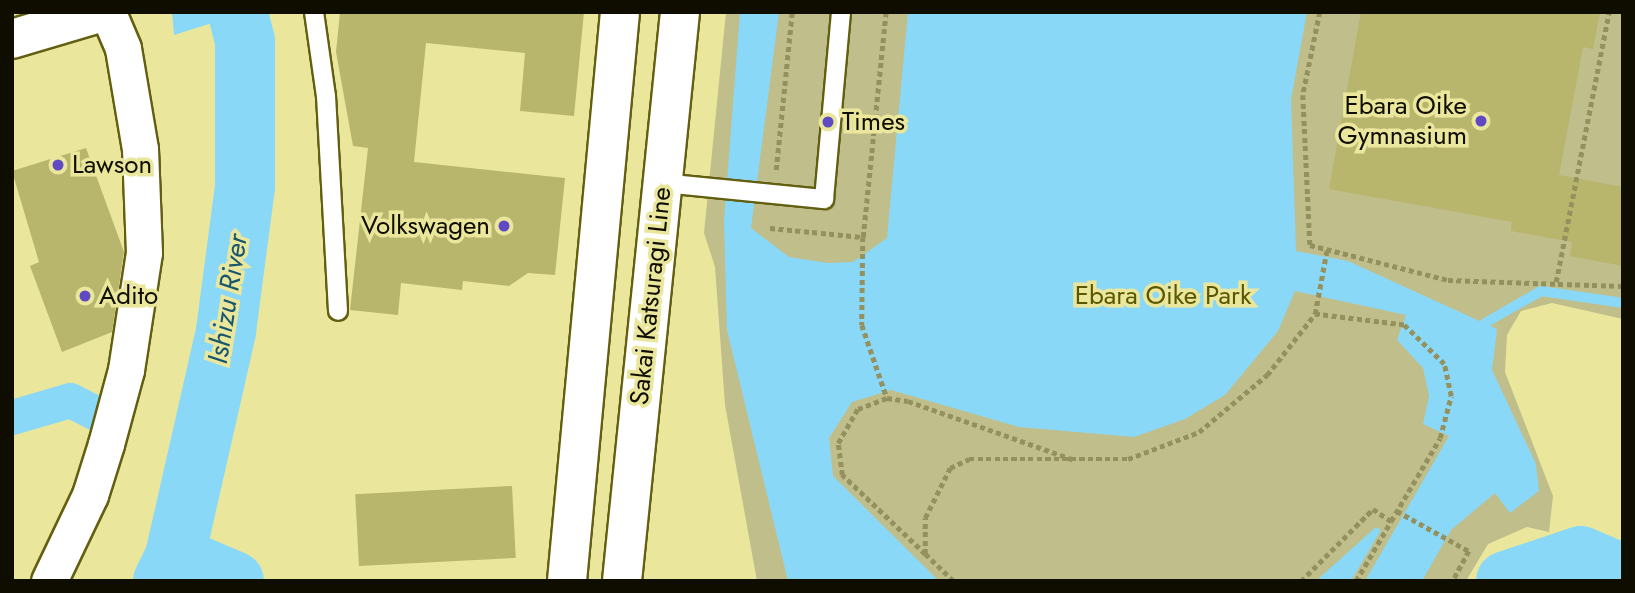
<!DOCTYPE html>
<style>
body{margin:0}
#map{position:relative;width:1635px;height:593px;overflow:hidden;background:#eae79d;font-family:Jost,sans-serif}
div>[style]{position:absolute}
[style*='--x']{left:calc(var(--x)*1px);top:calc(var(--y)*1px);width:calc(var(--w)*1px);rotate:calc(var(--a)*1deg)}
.green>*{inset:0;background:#c0be8b}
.water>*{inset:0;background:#8ad8f8}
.stream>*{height:10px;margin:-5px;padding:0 5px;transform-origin:5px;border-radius:5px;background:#8ad8f8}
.canal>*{height:35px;margin:-17.5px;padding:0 17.5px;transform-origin:17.5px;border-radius:17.5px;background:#8ad8f8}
.river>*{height:60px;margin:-30px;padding:0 30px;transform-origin:30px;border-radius:30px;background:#8ad8f8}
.building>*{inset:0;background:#b8b56d;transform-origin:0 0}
.path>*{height:4.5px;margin-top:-2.25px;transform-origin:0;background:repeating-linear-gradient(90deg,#94915f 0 5px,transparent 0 8.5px)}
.roads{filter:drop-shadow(2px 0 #635f11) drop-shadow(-2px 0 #635f11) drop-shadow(0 2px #635f11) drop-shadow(0 -2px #635f11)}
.lane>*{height:18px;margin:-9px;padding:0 9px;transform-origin:9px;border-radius:9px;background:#fff}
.street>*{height:35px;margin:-17.5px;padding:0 17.5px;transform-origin:17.5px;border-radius:17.5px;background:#fff}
.primary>*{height:38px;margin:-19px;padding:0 19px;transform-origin:19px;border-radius:19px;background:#fff}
.dots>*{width:19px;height:19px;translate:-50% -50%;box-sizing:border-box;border:4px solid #eae79d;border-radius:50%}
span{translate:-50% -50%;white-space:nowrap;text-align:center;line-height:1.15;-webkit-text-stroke:7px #eae79d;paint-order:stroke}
.poi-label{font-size:26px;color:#0f0d00}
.right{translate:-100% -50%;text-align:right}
.left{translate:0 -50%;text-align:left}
.street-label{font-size:26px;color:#0f0d00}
.park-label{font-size:26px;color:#5b5700}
.water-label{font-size:28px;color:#17566c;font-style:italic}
.frame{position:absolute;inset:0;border:14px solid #0f0d00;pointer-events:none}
</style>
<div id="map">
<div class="green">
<i style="clip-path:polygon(726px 12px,1623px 12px,1623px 319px,1552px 303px,1521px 311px,1507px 335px,1505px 372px,1553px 496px,1549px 532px,1527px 527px,1488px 544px,1466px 581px,757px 581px,725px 405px,715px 267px,704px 233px)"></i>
</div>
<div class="water">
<i style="clip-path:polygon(172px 12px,247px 12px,174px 35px)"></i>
<i style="clip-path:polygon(740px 12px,779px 12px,751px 228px,789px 257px,828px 263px,853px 262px,887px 238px,908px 12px,1307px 12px,1291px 99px,1296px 251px,1348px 261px,1497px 329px,1492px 370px,1536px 464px,1539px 491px,1510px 513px,1495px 493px,1451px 530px,1422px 581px,1365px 581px,1449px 436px,1423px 424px,1429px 396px,1423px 368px,1397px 340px,1406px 315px,1295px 291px,1278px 331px,1225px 395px,1185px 419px,1134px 437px,1019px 427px,891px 390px,852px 402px,829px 438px,833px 476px,939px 581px,788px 581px,727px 330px,724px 221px)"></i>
<i style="clip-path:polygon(1376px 527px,1381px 530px,1351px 581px,1316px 581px)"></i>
</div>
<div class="stream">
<i style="--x:1485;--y:323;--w:64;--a:-29.7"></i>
<i style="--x:1541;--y:291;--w:83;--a:8.3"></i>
</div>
<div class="canal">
<i style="--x:12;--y:417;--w:60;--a:-16.3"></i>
<i style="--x:70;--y:400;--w:29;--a:27"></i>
</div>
<div class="river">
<i style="--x:175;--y:556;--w:64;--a:23"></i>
<i style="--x:163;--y:581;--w:28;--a:-64"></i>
<i style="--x:175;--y:556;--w:231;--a:-77.2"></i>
<i style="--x:226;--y:331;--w:146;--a:-82.5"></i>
<i style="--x:245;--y:186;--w:145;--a:-90"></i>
<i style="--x:245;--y:41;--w:30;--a:-104"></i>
<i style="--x:1506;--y:581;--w:79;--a:-18.4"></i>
<i style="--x:1581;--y:556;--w:46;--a:23.2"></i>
</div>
<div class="building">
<i style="clip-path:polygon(340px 12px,584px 12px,574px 116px,520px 111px,525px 53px,426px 43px,414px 162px,565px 178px,555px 275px,528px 273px,509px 286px,463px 281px,462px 290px,401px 283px,398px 315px,350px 310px,368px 148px,353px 146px,336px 52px)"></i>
<i style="clip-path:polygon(1361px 12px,1600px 12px,1593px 49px,1583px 47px,1559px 175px,1623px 187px,1623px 266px,1570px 256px,1572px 242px,1511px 231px,1512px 222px,1329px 189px)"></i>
<i style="clip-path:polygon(86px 148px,124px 252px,112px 332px,62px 352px,30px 266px,39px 262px,12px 171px)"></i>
<i style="left:512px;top:486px;width:72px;height:157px;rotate:87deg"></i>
</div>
<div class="path">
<i style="--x:1320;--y:12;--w:85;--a:101.6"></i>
<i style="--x:1303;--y:95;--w:150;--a:87.3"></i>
<i style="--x:1310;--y:245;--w:142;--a:14.2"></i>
<i style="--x:1448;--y:280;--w:175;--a:2"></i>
<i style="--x:776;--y:170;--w:159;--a:-84.2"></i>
<i style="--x:770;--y:228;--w:93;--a:5.5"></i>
<i style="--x:863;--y:237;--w:226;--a:-84.2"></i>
<i style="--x:863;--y:237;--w:88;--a:90.7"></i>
<i style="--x:862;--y:325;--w:77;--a:71.1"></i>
<i style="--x:1556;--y:282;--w:275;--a:-78.9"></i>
<i style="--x:1397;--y:511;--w:82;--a:29.1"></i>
<i style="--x:1469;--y:551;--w:34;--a:118"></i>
<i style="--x:925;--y:554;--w:115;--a:-136.4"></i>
<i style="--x:842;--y:475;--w:32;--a:-97"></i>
<i style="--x:838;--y:443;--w:39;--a:-60"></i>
<i style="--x:858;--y:409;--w:31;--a:-21"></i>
<i style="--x:887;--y:398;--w:21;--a:8"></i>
<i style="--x:908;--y:401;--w:177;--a:19.5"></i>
<i style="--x:953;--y:581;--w:39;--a:-136"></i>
<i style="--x:925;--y:554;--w:36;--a:-90"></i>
<i style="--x:925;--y:518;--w:56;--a:-63.4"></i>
<i style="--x:950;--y:468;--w:21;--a:-25"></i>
<i style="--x:969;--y:459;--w:159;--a:0"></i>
<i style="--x:1128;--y:459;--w:76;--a:-20.8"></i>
<i style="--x:1199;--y:432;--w:89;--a:-40"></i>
<i style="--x:1267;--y:375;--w:78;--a:-51.8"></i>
<i style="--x:1315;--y:314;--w:66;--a:-79.5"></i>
<i style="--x:1301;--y:581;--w:102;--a:-45"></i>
<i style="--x:1373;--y:509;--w:22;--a:34"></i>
<i style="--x:1391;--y:521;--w:96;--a:-59.4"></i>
<i style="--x:1440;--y:438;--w:43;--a:-75.3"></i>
<i style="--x:1451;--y:396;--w:33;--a:-102"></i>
<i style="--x:1444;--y:364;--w:56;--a:-135.7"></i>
<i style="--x:1404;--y:325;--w:90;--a:-173"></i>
<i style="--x:1356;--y:581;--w:69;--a:-59.7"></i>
</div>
<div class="roads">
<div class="lane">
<i style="--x:314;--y:12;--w:85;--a:81.9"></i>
<i style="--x:326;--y:96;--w:215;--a:86.8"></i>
<i style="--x:663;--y:183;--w:162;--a:5.7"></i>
<i style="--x:824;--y:199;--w:188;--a:-84.8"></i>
</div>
<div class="street">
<i style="--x:49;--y:581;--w:95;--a:-64.5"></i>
<i style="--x:90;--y:495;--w:53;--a:-72.6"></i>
<i style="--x:106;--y:444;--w:77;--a:-74.9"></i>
<i style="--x:126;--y:370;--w:118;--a:-81.3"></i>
<i style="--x:144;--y:253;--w:104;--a:-92.2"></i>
<i style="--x:140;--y:149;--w:102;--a:-99.6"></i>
<i style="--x:123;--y:48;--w:39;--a:-113"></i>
</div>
<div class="primary">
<i style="--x:12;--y:39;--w:95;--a:-16.5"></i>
<i style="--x:567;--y:581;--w:571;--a:-84.68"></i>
<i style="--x:622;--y:581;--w:572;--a:-84.18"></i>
</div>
</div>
<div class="dots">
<i style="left:1481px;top:121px;background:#604ac3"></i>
<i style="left:828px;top:122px;background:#604ac3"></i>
<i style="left:58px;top:165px;background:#604ac3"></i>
<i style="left:504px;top:226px;background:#604ac3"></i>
<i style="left:85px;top:296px;background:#604ac3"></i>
</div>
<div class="poi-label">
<span class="right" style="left:1467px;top:121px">Ebara Oike<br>Gymnasium</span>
<span class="left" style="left:842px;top:122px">Times</span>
<span class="left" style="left:72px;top:165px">Lawson</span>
<span class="right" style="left:490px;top:226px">Volkswagen</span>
<span class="left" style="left:99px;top:296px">Adito</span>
</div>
<div class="street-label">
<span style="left:651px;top:296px;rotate:-84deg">Sakai Katsuragi Line</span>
</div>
<div class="park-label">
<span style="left:1163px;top:296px">Ebara Oike Park</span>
</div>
<div class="water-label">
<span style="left:228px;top:299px;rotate:-81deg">Ishizu River</span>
</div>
<div class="frame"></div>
</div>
